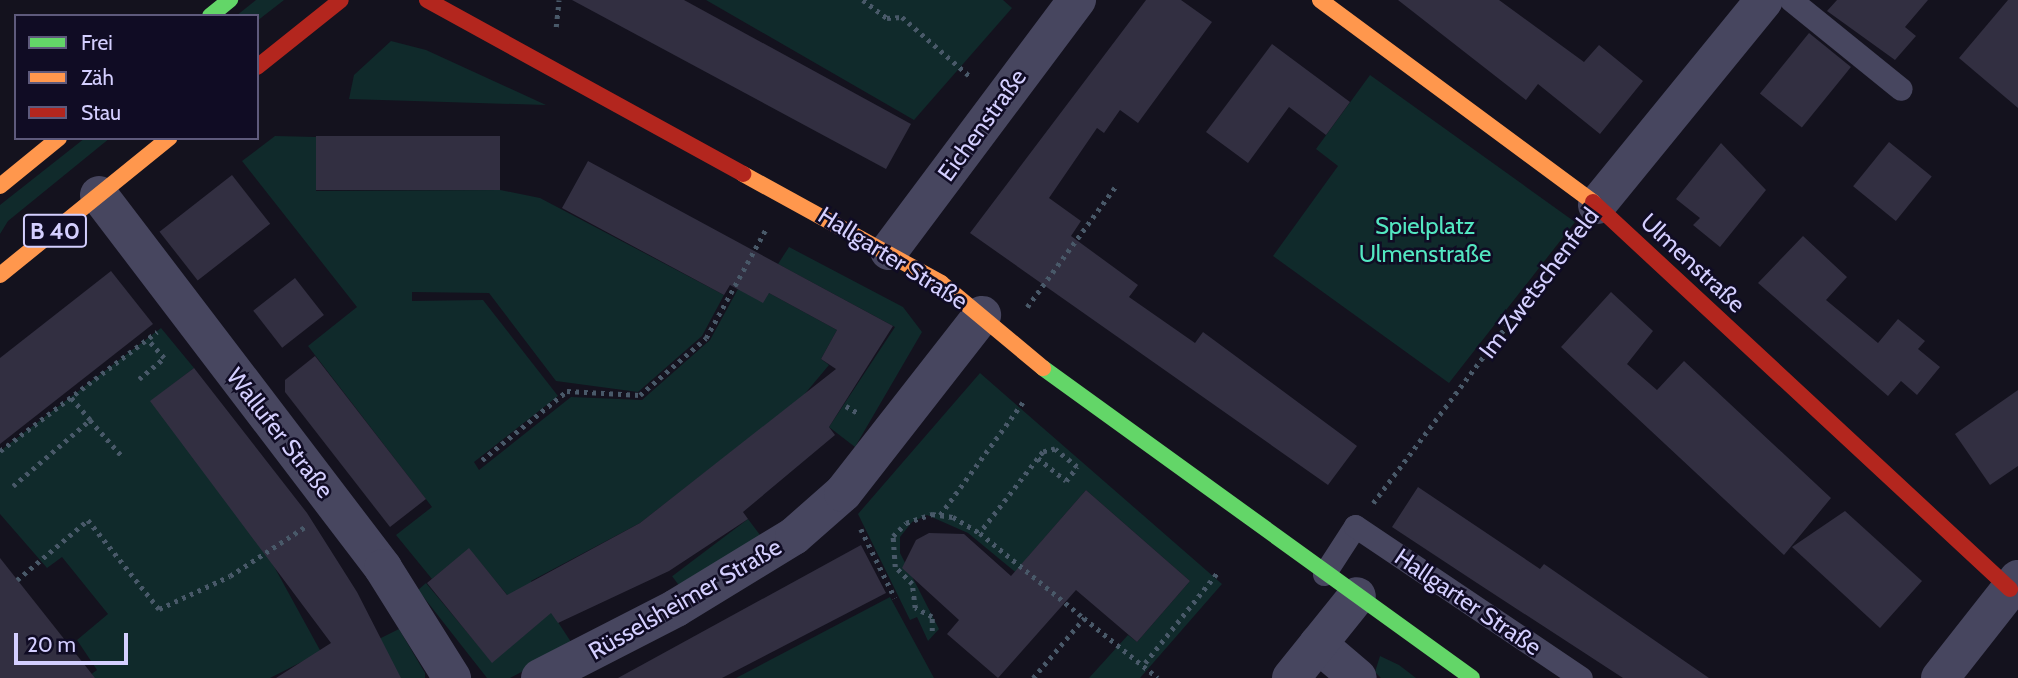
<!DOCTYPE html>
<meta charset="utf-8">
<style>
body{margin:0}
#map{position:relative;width:2018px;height:678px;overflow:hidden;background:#14121e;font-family:Cabin,sans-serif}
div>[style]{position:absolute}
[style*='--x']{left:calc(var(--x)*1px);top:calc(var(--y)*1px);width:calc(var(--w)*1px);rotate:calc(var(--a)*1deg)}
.green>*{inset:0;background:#102a2b;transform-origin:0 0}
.building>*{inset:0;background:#322f41;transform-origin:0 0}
.path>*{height:4.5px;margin-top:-2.25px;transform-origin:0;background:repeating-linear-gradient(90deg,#495969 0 3.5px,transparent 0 8.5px)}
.lane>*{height:23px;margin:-11.5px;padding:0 11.5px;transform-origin:11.5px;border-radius:11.5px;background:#47465f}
.street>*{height:38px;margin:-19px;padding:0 19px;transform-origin:19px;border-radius:19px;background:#47465f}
.fast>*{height:16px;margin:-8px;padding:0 8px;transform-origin:8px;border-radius:8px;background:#63d668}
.slow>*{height:16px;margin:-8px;padding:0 8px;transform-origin:8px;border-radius:8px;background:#ff974d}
.jam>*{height:16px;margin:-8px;padding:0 8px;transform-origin:8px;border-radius:8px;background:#b3261e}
span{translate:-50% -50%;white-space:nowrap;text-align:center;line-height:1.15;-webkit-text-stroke:5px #100c24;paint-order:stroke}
.shield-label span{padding:2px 5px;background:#100c24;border:2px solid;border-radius:5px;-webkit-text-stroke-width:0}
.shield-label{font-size:23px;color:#d4cfff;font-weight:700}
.street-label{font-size:24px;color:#d4cfff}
.park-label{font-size:24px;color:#53e7c1}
.legend{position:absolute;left:14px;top:14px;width:245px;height:126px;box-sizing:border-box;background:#100c24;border:2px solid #5e5a7c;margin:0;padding:9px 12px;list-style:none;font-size:21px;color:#d4cfff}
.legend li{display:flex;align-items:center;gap:14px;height:35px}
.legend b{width:35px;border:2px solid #5e5a7c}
.scale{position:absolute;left:14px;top:633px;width:114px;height:32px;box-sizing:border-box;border:4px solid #d4cfff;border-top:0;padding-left:9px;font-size:21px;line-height:24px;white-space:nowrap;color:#d4cfff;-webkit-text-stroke:5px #100c24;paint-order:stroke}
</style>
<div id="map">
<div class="green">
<i style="clip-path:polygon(256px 0,284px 0,257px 21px,257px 16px,236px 16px)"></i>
<i style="clip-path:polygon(706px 0,1003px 0,1012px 8px,914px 120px)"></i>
<i style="clip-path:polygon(391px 41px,426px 50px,546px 105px,349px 99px,354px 75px)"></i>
<i style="clip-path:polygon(1370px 75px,1575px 222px,1449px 383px,1273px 256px,1338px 166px,1316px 149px)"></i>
<i style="clip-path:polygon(275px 136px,316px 137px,316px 191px,500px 190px,540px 198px,724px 295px,702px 336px,638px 392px,556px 381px,489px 293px,412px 292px,412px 301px,483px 300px,558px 396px,474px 462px,479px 470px,571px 397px,642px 400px,710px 340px,738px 289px,769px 293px,837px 330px,821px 359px,829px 365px,803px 396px,640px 523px,531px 581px,573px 645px,510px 678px,487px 678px,418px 590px,426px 583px,492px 662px,534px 627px,469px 549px,432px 579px,396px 535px,432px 507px,308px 346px,357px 307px,242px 161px)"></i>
<i style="clip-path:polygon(85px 138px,110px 138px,8px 221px,0 234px,0 205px)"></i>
<i style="clip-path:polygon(789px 247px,903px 307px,922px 332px,855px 447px,829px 427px,895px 327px,778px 264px)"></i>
<i style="clip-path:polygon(161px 328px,194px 368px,151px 401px,265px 550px,321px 652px,270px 678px,86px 678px,97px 670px,77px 640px,108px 614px,62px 557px,47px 568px,0 514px,0 451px)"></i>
<i style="clip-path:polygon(980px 373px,1222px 584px,1140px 678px,1089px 678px,1128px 635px,1137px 642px,1190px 581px,1086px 490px,1027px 558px,1043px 595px,968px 533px,927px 515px,912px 522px,900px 537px,900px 553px,939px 629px,928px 641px,917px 617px,910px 620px,858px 514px)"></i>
<i style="left:748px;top:519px;width:25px;height:95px;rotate:53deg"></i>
<i style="clip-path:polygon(890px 597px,934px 678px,736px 678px)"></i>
<i style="clip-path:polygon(399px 629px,425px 673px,425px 678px,384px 678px,379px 639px)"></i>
<i style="clip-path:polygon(1380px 656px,1399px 665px,1416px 678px,1381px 678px,1375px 672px)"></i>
</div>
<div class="building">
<i style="clip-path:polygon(572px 0,684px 0,911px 124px,886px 169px)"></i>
<i style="clip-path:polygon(1146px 0,1181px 0,1212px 22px,1138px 123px,1120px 110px,1104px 133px,1097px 128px,1049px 198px,1081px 221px,1071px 236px,1138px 285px,1129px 297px,1195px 343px,1203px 332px,1357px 446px,1328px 485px,970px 233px)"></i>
<i style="clip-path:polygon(1398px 0,1499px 0,1584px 62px,1599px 45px,1643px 81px,1600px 134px,1538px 84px,1526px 100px)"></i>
<i style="clip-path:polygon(1837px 0,1928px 0,1905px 27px,1916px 36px,1895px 60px,1827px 11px)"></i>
<i style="clip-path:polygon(2008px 0,2018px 0,2018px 108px,1959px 58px)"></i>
<i style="left:1809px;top:33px;width:54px;height:78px;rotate:39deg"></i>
<i style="clip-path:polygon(1272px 44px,1350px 102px,1326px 135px,1289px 107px,1248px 163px,1206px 132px)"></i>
<i style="left:500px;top:136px;width:54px;height:184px;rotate:90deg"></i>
<i style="left:1889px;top:142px;width:55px;height:57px;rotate:39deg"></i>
<i style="clip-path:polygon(1721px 143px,1766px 190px,1720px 247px,1693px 225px,1700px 218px,1676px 199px)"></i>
<i style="clip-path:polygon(588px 161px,893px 326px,829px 427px,835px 435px,743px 512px,748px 519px,669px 571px,558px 623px,551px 613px,492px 663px,427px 583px,469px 548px,507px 595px,640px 523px,836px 369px,821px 359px,837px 330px,769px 293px,763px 303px,730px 285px,724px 295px,562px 208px)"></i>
<i style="left:232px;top:175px;width:62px;height:92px;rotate:52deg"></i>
<i style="clip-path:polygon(1803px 236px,1847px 277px,1826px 300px,1878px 343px,1898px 319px,1925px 341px,1918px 349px,1940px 367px,1917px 395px,1901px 381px,1888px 396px,1758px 283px)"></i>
<i style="clip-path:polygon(111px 271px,153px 324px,0 444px,0 358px)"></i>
<i style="left:295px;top:278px;width:47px;height:53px;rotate:52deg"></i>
<i style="clip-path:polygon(1611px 292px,1653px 331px,1627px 364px,1657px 390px,1684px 361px,1831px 498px,1784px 555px,1561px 347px)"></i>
<i style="clip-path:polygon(315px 356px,426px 499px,390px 527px,285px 392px,285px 380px)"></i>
<i style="clip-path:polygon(194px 368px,307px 513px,357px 592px,401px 678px,276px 678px,331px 643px,150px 401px)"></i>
<i style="clip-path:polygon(2018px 390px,2018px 466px,1990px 485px,1955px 434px)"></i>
<i style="clip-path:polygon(1418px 487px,1540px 569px,1544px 564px,1709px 678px,1623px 678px,1477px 583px,1392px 527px)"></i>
<i style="clip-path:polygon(1086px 490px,1190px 581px,1137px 642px,1076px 590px,998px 678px,947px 634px,959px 620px,902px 568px,916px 540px,929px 533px,964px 534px,1011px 576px)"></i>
<i style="clip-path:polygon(1845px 511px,1922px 581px,1880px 628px,1792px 547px)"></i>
<i style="clip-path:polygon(861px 545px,886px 593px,722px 678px,618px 678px)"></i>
<i style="clip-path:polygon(0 558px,95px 678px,0 678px)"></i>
</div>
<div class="path">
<i style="--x:863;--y:0;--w:30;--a:37"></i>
<i style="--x:887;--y:18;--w:15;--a:-4"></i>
<i style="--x:902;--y:17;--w:93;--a:41.1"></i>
<i style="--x:556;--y:27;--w:27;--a:-84"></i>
<i style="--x:1027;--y:307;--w:149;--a:-53.7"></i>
<i style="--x:139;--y:379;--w:33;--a:-40"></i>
<i style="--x:164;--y:358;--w:25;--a:-132"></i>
<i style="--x:846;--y:406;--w:14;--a:30"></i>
<i style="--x:90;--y:420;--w:48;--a:48.4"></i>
<i style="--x:0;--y:451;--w:197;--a:-37.2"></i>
<i style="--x:1038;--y:458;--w:36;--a:39"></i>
<i style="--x:1066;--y:481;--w:18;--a:-52"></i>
<i style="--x:1077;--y:467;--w:28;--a:-141"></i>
<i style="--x:1055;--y:449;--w:12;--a:166"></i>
<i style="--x:1043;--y:452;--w:103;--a:127.9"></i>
<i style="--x:980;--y:533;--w:134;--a:39.3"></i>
<i style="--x:482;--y:460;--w:109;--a:-39.1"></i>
<i style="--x:567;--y:391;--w:73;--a:3.1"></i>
<i style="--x:640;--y:395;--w:87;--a:-40.8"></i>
<i style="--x:706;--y:338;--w:124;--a:-61.2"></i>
<i style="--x:13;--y:486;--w:101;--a:-40.6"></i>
<i style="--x:90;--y:420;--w:30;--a:-131"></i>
<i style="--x:1373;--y:503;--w:334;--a:-53"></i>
<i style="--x:940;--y:515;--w:140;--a:-53.7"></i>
<i style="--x:861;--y:529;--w:77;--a:63.8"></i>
<i style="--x:17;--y:580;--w:93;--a:-40.2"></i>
<i style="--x:88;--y:520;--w:114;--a:51.4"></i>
<i style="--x:159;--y:609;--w:78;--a:-24.9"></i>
<i style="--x:230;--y:576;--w:90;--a:-33.2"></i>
<i style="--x:932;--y:631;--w:14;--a:-90"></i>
<i style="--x:932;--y:617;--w:19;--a:-152"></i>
<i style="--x:915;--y:608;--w:24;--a:-97"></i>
<i style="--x:912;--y:584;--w:24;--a:-135"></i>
<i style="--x:895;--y:567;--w:31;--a:-94"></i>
<i style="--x:893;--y:536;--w:18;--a:-45"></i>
<i style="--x:906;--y:523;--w:28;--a:-19"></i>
<i style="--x:932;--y:514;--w:21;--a:8"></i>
<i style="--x:953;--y:517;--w:31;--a:31"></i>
<i style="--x:1145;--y:663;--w:117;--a:-51.3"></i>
<i style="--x:1033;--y:678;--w:79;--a:-49.6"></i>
<i style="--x:1084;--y:618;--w:95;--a:39"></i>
</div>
<div class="lane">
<i style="--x:1791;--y:0;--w:141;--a:39"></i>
<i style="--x:1324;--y:574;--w:57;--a:-57.1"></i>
<i style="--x:1355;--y:526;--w:272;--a:33.9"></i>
</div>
<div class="street">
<i style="--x:99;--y:195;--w:469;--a:52.7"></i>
<i style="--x:383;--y:568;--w:130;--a:57.9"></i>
<i style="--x:1597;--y:205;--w:264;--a:-50.8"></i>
<i style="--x:889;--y:251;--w:314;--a:-53.2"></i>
<i style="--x:1318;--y:644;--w:52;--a:40.4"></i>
<i style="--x:540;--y:678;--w:153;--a:-27.2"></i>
<i style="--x:676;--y:608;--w:138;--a:-31.4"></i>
<i style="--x:794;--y:536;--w:65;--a:-41.3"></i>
<i style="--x:843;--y:493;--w:226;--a:-52"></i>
<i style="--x:1291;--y:678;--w:105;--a:-51.2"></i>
<i style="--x:1940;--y:678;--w:126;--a:-51.8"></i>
</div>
<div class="fast">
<i style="--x:210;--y:16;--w:26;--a:-39"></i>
<i style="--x:1043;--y:368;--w:529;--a:35.85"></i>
</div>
<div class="slow">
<i style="--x:1320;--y:0;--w:340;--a:36.5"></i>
<i style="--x:743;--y:174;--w:226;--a:28.8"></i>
<i style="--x:941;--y:283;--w:133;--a:39.8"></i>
<i style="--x:0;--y:186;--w:76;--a:-39.1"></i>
<i style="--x:0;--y:275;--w:218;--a:-39"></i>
</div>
<div class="jam">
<i style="--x:427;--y:0;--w:361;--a:28.8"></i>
<i style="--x:257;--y:67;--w:107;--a:-38.6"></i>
<i style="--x:1593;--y:202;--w:569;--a:42.86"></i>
</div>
<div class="shield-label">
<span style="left:55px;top:231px">B 40</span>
</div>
<div class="street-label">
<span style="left:982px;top:125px;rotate:-54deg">Eichenstraße</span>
<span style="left:893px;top:258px;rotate:32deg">Hallgarter Straße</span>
<span style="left:1693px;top:263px;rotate:43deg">Ulmenstraße</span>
<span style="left:1539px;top:283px;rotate:-53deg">Im Zwetschenfeld</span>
<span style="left:280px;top:433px;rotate:52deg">Wallufer Straße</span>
<span style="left:685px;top:599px;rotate:-30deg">Rüsselsheimer Straße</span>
<span style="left:1468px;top:602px;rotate:34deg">Hallgarter Straße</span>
</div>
<div class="park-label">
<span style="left:1425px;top:240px">Spielplatz<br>Ulmenstraße</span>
</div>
<ul class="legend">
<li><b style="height:9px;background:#63d668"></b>Frei</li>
<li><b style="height:9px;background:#ff974d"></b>Zäh</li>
<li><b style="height:9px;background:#b3261e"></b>Stau</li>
</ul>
<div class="scale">20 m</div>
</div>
